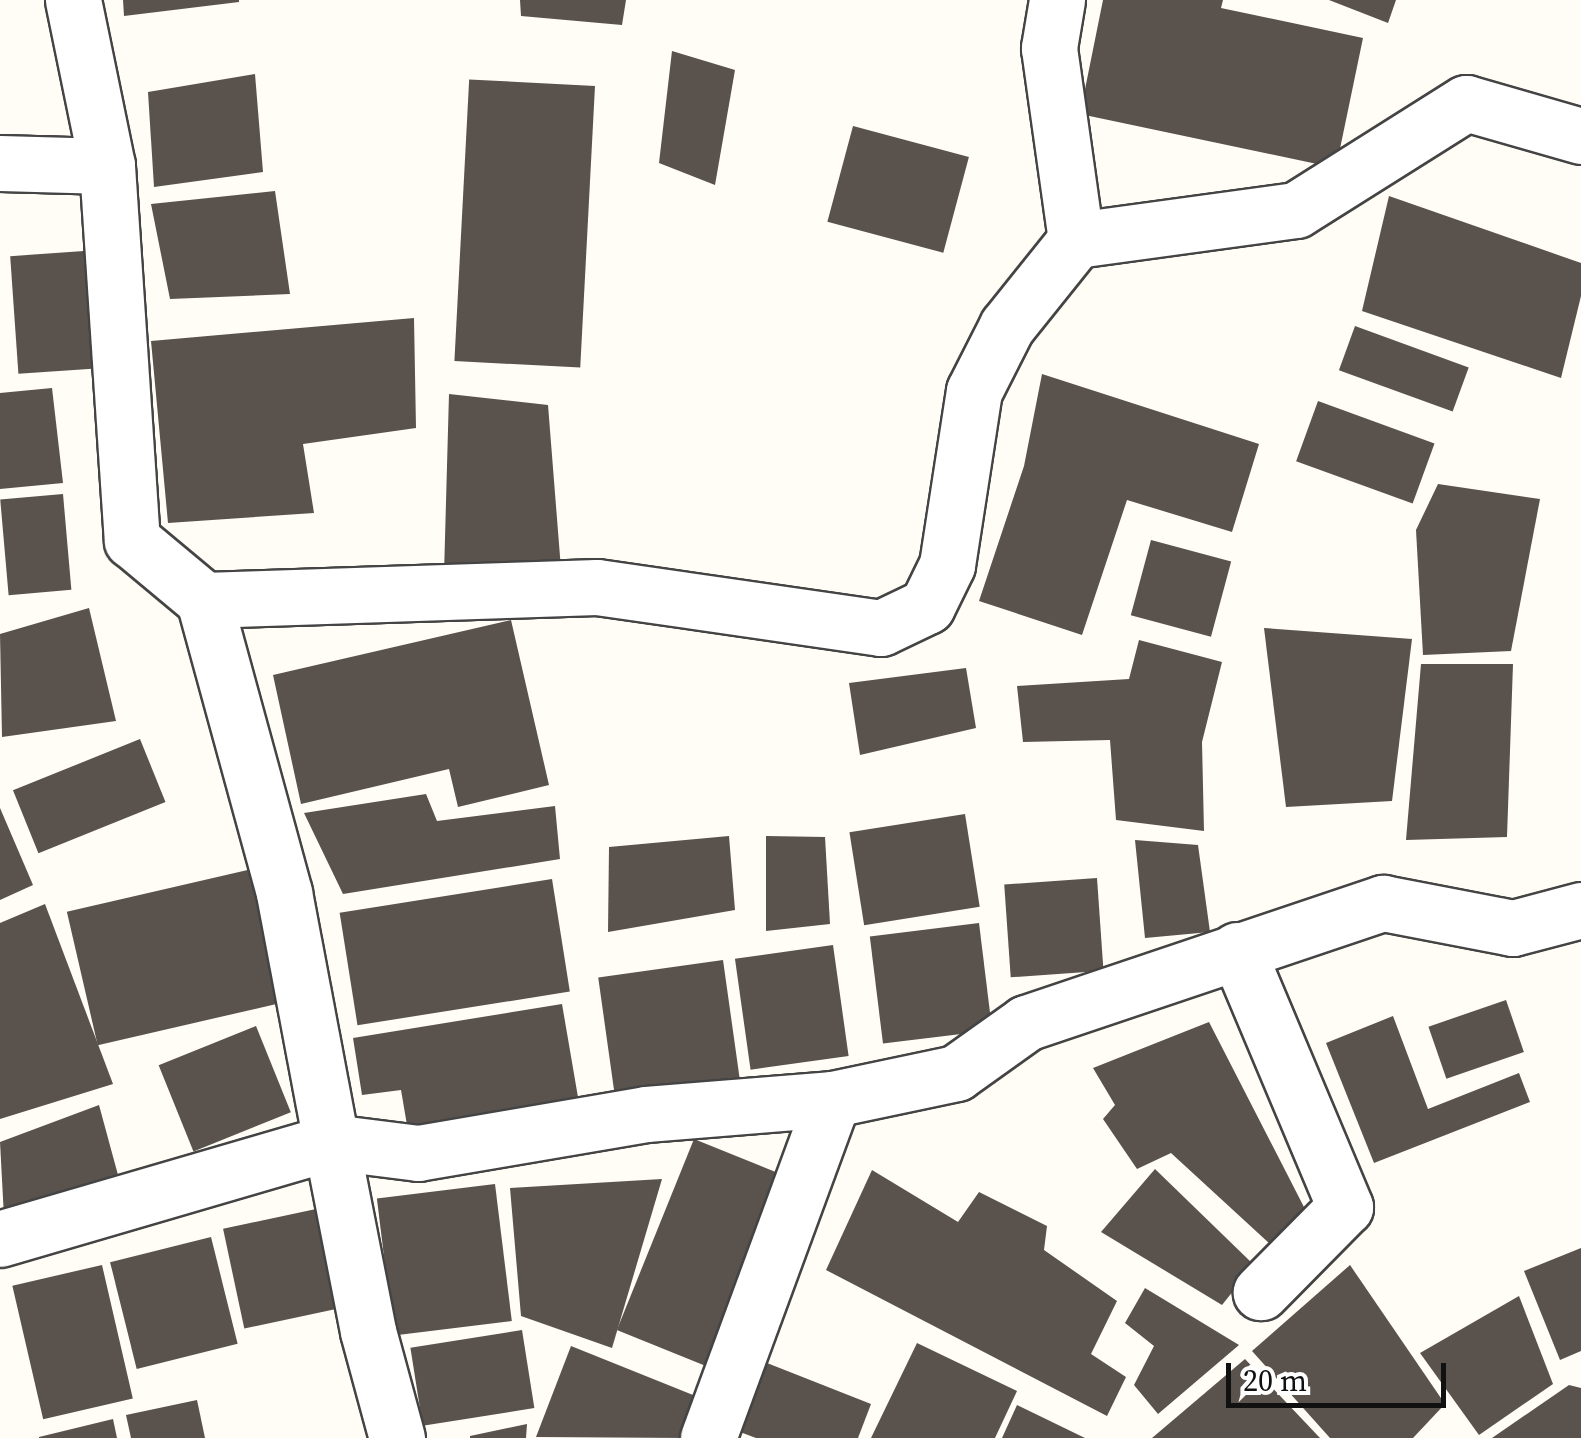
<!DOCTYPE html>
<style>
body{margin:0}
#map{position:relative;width:1581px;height:1438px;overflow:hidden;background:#fffdf5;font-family:"Source Serif 4",serif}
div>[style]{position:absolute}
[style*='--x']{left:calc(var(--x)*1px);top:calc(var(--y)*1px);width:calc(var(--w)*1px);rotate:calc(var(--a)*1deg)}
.building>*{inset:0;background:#5a524d;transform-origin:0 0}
.roads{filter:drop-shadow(2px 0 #444) drop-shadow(-2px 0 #444) drop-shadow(0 2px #444) drop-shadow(0 -2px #444)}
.minor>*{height:55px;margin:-27.5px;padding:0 27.5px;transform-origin:27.5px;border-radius:27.5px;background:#fff}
span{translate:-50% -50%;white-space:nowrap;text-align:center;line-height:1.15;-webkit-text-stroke:10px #fff;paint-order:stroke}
.scale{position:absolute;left:1226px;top:1363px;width:220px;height:45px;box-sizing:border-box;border:5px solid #111;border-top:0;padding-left:12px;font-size:30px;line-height:35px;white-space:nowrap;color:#111;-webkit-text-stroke:8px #fff;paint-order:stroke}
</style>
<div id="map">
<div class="building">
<i style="clip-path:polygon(123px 0,239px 0,239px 2px,124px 16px)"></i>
<i style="clip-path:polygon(520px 0,626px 0,622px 25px,521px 16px)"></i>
<i style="clip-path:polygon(1103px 0,1223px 0,1221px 8px,1363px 38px,1336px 168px,1080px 114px)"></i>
<i style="clip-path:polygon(1329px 0,1396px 0,1388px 23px)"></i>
<i style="clip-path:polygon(672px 51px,735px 70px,715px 185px,659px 163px)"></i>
<i style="clip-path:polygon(255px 74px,263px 172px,154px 187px,148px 92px)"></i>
<i style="left:595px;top:86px;width:282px;height:126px;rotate:93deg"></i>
<i style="left:853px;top:126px;width:120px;height:99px;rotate:15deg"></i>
<i style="clip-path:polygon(275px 191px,290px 294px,170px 299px,151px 204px)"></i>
<i style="clip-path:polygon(1389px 196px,1581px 263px,1581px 296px,1561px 378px,1362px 311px)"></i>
<i style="left:84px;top:251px;width:118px;height:74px;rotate:86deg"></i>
<i style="clip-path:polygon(414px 318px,416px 428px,303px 444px,314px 513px,168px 523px,151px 341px)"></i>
<i style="left:1355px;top:326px;width:121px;height:47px;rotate:20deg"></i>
<i style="clip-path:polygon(1042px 374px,1259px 444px,1232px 532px,1127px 500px,1082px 635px,979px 601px,1024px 466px)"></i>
<i style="clip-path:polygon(52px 388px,63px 483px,0 489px,0 393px)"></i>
<i style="clip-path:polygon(449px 394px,548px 405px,561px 569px,444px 575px)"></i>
<i style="left:1318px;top:401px;width:124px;height:64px;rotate:20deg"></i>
<i style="clip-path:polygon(1438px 484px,1540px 499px,1511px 651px,1423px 655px,1416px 530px)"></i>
<i style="left:63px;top:494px;width:96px;height:63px;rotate:85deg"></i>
<i style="left:1151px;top:540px;width:83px;height:78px;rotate:15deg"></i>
<i style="clip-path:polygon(89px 608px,116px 721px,2px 737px,0 634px)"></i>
<i style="clip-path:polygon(511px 620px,549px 785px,458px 807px,449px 769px,301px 804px,273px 675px)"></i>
<i style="clip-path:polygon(1264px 628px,1412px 639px,1392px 801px,1286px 807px)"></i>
<i style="clip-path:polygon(1139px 640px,1222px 662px,1202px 742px,1204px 831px,1116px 820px,1110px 740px,1023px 742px,1017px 686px,1129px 679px)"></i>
<i style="clip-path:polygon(1421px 664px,1513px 664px,1507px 837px,1406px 840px)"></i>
<i style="clip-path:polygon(966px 668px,976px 728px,860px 755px,849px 683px)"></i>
<i style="left:140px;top:739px;width:68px;height:137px;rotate:68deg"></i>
<i style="clip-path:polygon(426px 794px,437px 821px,555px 806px,560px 859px,343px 894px,304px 813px)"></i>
<i style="clip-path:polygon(0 808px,33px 885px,0 900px)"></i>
<i style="left:965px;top:814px;width:94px;height:117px;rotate:81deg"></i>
<i style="clip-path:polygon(729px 836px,735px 910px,608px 932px,609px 847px)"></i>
<i style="clip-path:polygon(766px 836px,825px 837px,830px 924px,766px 931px)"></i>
<i style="clip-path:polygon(1135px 840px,1198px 845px,1210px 932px,1145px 938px)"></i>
<i style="left:252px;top:869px;width:137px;height:190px;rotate:77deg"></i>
<i style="left:1097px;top:878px;width:93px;height:93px;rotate:86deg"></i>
<i style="left:552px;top:879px;width:114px;height:215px;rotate:81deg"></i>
<i style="clip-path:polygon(45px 904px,113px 1084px,0 1119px,0 923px)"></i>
<i style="left:979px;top:923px;width:108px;height:110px;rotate:83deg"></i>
<i style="left:833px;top:945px;width:112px;height:99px;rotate:82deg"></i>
<i style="left:723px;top:960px;width:119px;height:126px;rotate:82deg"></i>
<i style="left:1506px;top:1000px;width:55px;height:82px;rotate:71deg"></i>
<i style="clip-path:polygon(562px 1004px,579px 1103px,408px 1131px,401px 1090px,362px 1095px,353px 1038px)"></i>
<i style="clip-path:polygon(1393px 1016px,1428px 1109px,1519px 1073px,1530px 1102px,1374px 1163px,1326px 1043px)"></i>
<i style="clip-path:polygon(1209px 1022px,1306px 1211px,1270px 1244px,1171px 1153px,1137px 1169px,1103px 1119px,1115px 1105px,1093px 1068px)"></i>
<i style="left:256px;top:1026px;width:93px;height:105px;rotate:68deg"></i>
<i style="clip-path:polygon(99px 1105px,118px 1175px,4px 1217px,0 1142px)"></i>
<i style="left:694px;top:1139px;width:100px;height:206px;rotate:22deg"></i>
<i style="clip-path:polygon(1155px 1169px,1254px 1265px,1222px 1305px,1101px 1232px)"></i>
<i style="clip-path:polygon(872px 1170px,958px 1222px,979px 1192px,1047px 1226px,1044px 1250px,1117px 1301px,1091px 1354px,1126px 1377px,1107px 1416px,826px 1270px)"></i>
<i style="clip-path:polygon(662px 1179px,612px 1348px,521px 1316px,510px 1188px)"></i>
<i style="left:495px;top:1184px;width:138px;height:119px;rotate:83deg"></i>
<i style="left:316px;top:1209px;width:102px;height:95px;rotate:78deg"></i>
<i style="left:211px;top:1237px;width:110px;height:104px;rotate:76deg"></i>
<i style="clip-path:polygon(1581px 1248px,1581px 1351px,1560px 1360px,1524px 1271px)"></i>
<i style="left:102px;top:1265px;width:137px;height:92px;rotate:77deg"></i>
<i style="clip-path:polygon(1350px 1265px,1445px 1404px,1413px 1438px,1330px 1438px,1252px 1351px)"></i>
<i style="clip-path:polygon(1145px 1288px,1239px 1345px,1158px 1414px,1134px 1385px,1154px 1346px,1125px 1323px)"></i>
<i style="clip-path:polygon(1519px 1296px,1553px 1384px,1479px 1435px,1420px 1353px)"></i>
<i style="left:522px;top:1330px;width:79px;height:113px;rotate:81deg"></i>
<i style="clip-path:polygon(917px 1343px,1017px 1391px,995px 1438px,871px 1438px)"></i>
<i style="clip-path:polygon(571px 1346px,703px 1399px,687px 1438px,536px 1437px)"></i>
<i style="clip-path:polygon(1245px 1359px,1320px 1438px,1152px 1438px)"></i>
<i style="clip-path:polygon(767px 1363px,871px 1404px,858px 1438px,756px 1438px,740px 1432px)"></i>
<i style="clip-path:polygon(1569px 1385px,1581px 1388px,1581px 1438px,1492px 1438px)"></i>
<i style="clip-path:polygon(197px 1400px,205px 1438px,131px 1438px,126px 1415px)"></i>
<i style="clip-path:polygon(1017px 1405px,1085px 1438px,1002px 1438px)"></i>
<i style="clip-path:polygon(113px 1419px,117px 1438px,39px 1438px,39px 1437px)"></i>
<i style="clip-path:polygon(527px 1424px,526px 1438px,470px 1438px,470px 1436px)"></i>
</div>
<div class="roads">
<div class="minor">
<i style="--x:73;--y:0;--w:169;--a:78.4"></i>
<i style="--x:1057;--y:0;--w:49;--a:99.5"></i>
<i style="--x:1049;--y:48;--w:194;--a:82"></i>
<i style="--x:0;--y:163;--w:107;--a:1.6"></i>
<i style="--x:107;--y:166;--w:375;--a:86.2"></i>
<i style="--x:132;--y:540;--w:94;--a:39.8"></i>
<i style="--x:204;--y:600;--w:304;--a:74.7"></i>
<i style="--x:284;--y:893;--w:253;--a:79.3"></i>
<i style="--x:331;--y:1142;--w:345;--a:163.7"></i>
<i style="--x:204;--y:600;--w:393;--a:-1.9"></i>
<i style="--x:597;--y:587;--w:287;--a:8.2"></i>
<i style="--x:881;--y:628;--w:51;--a:-25.6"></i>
<i style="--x:927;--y:606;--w:46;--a:-64"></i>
<i style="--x:947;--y:565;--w:176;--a:-81.2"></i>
<i style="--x:974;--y:391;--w:73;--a:-63.1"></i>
<i style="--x:1007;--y:326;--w:110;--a:-51.3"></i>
<i style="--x:1076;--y:240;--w:222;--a:-7.8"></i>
<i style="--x:1296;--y:210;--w:201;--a:-32.2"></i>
<i style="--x:1466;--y:103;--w:120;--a:16"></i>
<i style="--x:1237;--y:950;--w:279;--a:67.2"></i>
<i style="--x:1345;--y:1207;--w:120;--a:134.7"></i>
<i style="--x:397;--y:1438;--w:111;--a:-105.2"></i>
<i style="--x:368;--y:1331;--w:193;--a:-101.1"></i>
<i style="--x:331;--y:1142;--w:88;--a:7.2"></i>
<i style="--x:418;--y:1153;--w:231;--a:-9.7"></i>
<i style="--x:646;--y:1114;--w:188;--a:-4.6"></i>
<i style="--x:708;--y:1438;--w:361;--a:-69.8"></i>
<i style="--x:833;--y:1099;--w:126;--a:-11.9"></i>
<i style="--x:956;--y:1073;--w:86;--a:-35.5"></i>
<i style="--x:1026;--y:1023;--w:377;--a:-18.6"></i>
<i style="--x:1383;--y:903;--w:132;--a:10.9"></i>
<i style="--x:1513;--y:928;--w:70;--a:-14.8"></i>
</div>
</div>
<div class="scale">20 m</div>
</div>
